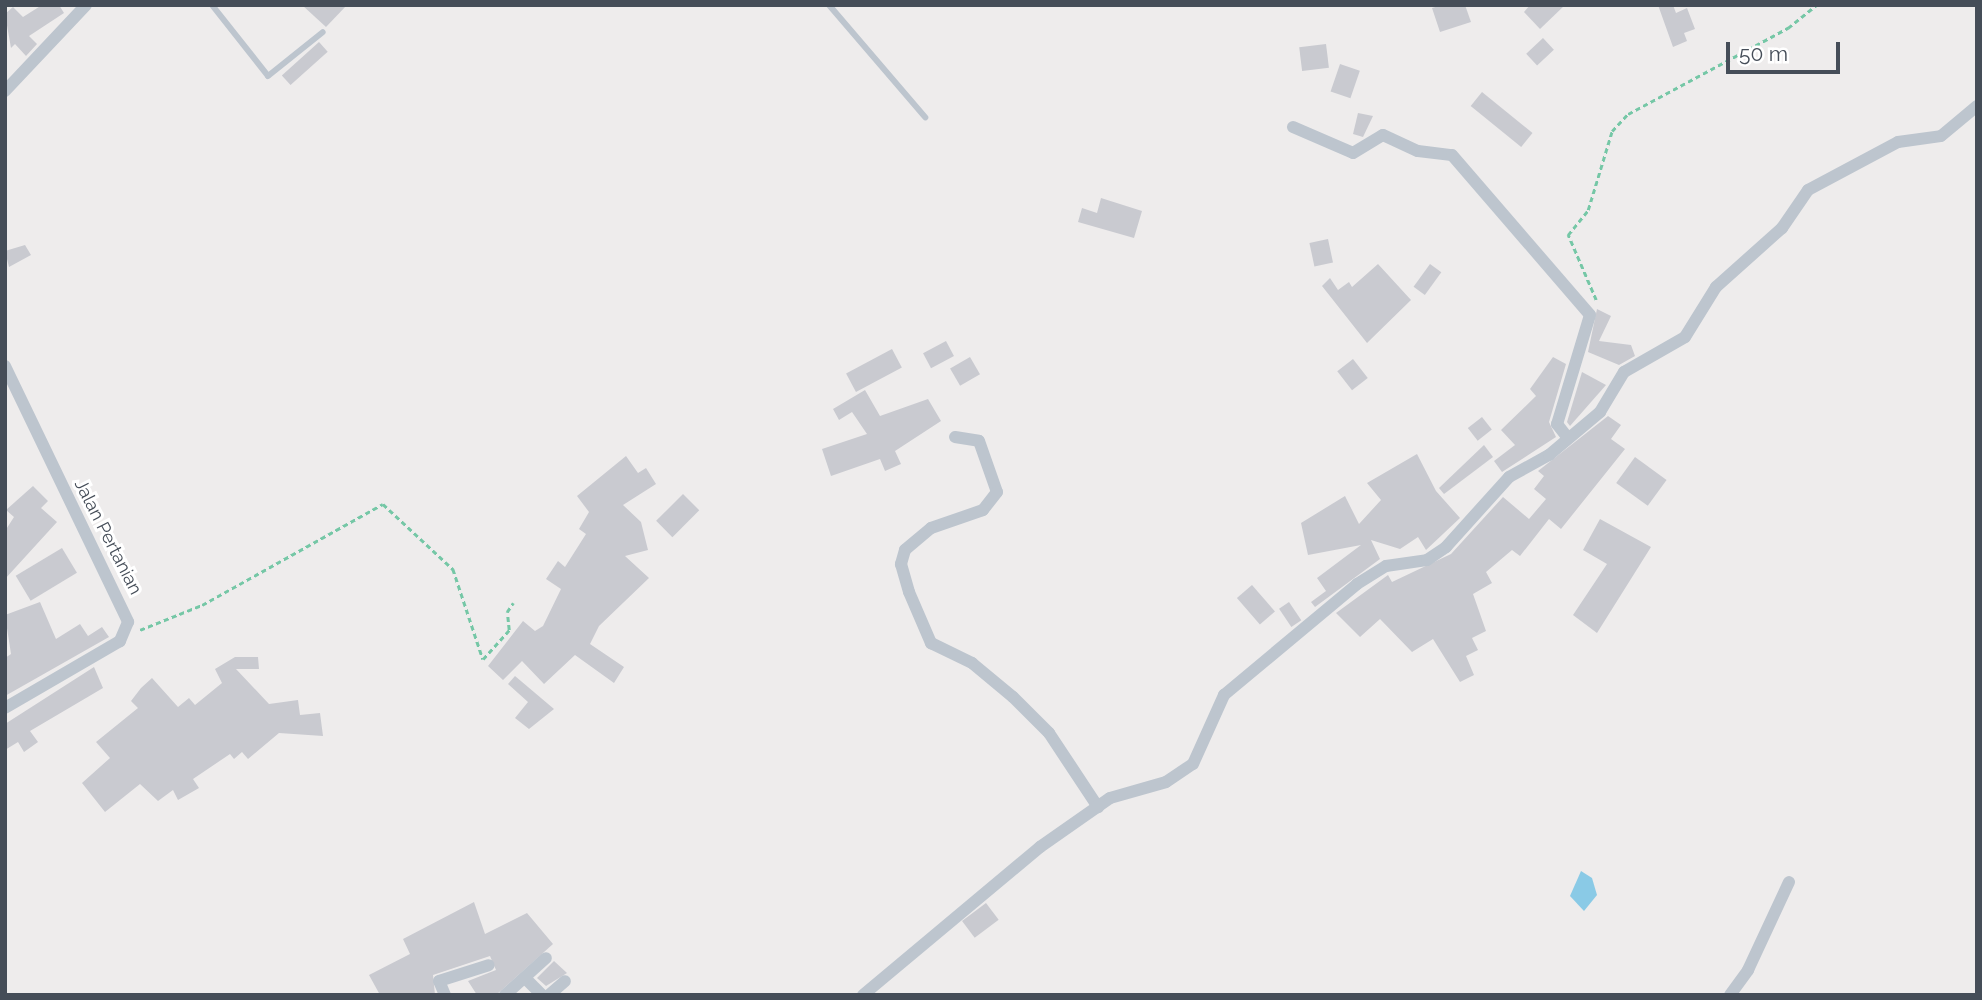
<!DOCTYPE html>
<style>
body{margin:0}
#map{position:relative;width:1982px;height:1000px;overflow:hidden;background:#eeecec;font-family:Raleway,sans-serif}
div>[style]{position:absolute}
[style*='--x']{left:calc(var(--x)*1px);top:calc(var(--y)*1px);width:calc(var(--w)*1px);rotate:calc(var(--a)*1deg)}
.water>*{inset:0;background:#8acae6}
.building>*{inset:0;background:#c9cad0;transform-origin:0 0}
.path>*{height:2.5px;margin-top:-1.25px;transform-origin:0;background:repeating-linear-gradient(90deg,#75c7a6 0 5px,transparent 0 8.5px)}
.lane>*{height:6px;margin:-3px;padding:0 3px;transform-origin:3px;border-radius:3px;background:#bdc5ce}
.street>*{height:12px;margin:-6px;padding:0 6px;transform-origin:6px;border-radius:6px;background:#bdc5ce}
span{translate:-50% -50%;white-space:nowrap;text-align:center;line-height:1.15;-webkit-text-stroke:6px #fff;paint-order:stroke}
.street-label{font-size:18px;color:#454d58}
.frame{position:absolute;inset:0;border:7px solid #454d58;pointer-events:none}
.scale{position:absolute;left:1726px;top:42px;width:114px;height:32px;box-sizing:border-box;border:4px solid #454d58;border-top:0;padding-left:9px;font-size:21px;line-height:24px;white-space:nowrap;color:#454d58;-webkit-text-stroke:5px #fff;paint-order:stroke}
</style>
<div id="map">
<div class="water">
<i style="clip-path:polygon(1581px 871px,1592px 878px,1597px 895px,1584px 911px,1570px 896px)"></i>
</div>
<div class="building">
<i style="clip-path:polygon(42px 5px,59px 5px,64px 13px,29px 36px,37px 44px,26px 56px,15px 44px,11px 48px,5px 14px,13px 7px,23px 17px)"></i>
<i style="clip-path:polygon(302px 5px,347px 5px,326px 27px)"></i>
<i style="clip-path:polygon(1442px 5px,1465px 5px,1471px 22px,1440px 32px,1432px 8px)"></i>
<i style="clip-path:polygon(1530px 5px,1565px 5px,1540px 29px,1524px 12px)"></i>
<i style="clip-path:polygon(1658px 5px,1673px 5px,1676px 13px,1687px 8px,1695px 29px,1684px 33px,1687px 41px,1673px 47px)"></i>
<i style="left:1543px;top:38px;width:16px;height:23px;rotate:47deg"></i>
<i style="left:319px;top:42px;width:13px;height:50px;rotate:48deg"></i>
<i style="left:1326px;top:44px;width:24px;height:27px;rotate:83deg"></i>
<i style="left:1340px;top:64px;width:21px;height:29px;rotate:19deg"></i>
<i style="left:1482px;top:92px;width:65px;height:18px;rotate:39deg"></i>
<i style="clip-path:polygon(1358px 113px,1373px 116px,1363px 137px,1353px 134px)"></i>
<i style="clip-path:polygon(1101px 198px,1142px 211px,1134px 238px,1078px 222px,1082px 208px,1097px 213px)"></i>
<i style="left:1328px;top:239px;width:24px;height:19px;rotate:78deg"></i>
<i style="clip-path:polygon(25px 245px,31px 255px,9px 267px,5px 251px)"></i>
<i style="clip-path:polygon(1378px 264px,1411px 300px,1367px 343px,1322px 286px,1330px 278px,1338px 290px,1349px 282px,1352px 287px)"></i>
<i style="left:1430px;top:264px;width:14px;height:28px;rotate:36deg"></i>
<i style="clip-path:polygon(1597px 309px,1611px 316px,1599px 341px,1631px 345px,1635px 356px,1619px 365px,1588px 352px)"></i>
<i style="left:946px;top:341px;width:17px;height:26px;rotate:62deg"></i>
<i style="left:892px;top:349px;width:21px;height:52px;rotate:62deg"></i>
<i style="left:970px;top:357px;width:20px;height:23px;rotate:60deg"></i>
<i style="clip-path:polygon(1553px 357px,1566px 364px,1549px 422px,1556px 437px,1502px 472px,1494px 461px,1515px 445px,1501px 430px,1536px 396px,1530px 389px)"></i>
<i style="left:1353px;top:359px;width:24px;height:20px;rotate:52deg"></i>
<i style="clip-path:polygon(1582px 372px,1606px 385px,1570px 426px,1567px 422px)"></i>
<i style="clip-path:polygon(865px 390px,880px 416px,928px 399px,941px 421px,895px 451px,901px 464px,885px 471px,880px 459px,831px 476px,822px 449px,867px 434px,852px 412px,839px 420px,833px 409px)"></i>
<i style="clip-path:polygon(1608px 416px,1621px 425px,1611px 439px,1625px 449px,1561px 529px,1549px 519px,1520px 556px,1512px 550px,1486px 572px,1492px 583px,1473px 594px,1486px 631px,1472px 638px,1478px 650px,1466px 656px,1474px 675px,1460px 682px,1433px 639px,1412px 652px,1380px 619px,1360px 637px,1336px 613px,1388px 575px,1392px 582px,1451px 554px,1503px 497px,1529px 519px,1546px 499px,1534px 489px,1544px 476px,1538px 471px)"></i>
<i style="left:1482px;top:417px;width:16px;height:18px;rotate:52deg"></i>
<i style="clip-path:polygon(1484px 445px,1493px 457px,1444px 494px,1439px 488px)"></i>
<i style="clip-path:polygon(1417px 454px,1436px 491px,1460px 518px,1426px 550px,1418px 537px,1400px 549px,1371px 540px,1380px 559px,1315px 607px,1311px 602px,1326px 591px,1317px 578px,1361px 545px,1308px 555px,1301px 523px,1345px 496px,1359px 524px,1381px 500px,1367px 483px)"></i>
<i style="clip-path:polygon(626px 456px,638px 473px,646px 468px,656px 484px,623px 505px,641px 522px,648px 550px,625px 556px,649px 578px,599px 626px,590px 644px,624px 667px,614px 683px,575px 655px,544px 684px,522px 661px,503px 680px,488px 666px,523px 621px,535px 631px,543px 626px,561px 589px,546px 579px,558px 561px,565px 567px,586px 534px,579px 529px,589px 512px,577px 496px)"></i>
<i style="left:1635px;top:457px;width:39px;height:32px;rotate:36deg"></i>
<i style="clip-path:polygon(33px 486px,48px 501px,41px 508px,57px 522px,5px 579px,5px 531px,14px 517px,6px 510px)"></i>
<i style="left:683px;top:494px;width:23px;height:38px;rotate:45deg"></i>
<i style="clip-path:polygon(1600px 519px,1651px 547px,1597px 633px,1573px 615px,1607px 564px,1583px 550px)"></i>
<i style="left:62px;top:548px;width:29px;height:54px;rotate:59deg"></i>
<i style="left:1252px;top:585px;width:35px;height:20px;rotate:49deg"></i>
<i style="clip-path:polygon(40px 602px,56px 639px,80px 624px,88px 636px,102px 627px,109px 637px,5px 696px,5px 658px,11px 654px,5px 615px)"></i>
<i style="left:1289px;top:602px;width:22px;height:12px;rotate:56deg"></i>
<i style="clip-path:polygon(235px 657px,258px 657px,259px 669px,236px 669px,269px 704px,298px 700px,300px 715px,320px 713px,323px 736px,279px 733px,248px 759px,242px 752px,234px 759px,230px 754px,193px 779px,199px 788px,178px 800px,173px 790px,158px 801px,140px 784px,105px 812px,82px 783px,110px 758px,96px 742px,138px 708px,131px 701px,141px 688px,152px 678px,178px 707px,189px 698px,195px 705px,222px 683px,215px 669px)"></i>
<i style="clip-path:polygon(94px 667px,103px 688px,30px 731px,38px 742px,24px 752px,18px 742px,5px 750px,5px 724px)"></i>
<i style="clip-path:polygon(515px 676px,554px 709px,529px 729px,515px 718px,528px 702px,508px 684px)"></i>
<i style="clip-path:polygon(474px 902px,485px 934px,527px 913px,553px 944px,496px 995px,477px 995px,468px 981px,496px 970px,490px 956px,433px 975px,435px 995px,380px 995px,369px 975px,410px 954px,403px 939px)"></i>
<i style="left:986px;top:903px;width:21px;height:30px;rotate:53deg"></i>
<i style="clip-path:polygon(554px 961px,567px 973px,546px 986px,537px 978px)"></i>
</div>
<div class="path">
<i style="--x:1596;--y:300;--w:71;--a:-113.3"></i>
<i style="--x:1568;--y:235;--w:32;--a:-51"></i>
<i style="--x:1588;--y:210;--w:83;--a:-73.1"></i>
<i style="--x:1612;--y:131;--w:23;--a:-47"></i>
<i style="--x:1628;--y:114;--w:182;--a:-28.3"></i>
<i style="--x:1788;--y:28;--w:36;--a:-39"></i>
<i style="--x:140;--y:630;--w:67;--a:-22"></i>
<i style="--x:202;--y:605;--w:207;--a:-29.2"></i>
<i style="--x:383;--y:504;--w:96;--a:42.9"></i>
<i style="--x:453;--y:569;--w:95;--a:71.6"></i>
<i style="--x:483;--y:659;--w:39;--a:-48"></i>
<i style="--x:509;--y:630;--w:18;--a:-96"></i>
<i style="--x:507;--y:612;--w:11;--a:-56"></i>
</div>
<div class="lane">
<i style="--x:212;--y:5;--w:90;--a:51.7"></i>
<i style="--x:268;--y:76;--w:70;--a:-38.7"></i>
<i style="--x:829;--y:5;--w:148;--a:49.4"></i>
</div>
<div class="street">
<i style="--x:5;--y:91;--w:118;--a:-46.7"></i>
<i style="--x:1293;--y:127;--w:65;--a:23.4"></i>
<i style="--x:1353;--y:153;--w:35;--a:-31"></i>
<i style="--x:1383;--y:135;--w:38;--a:25"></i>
<i style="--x:1418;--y:151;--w:34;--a:7"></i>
<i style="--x:1452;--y:155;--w:211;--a:49.2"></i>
<i style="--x:1590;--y:315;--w:114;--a:106.8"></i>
<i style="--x:1557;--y:424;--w:16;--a:52"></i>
<i style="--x:5;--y:366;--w:284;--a:64.3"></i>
<i style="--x:128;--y:622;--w:21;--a:113"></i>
<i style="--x:120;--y:641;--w:133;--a:149.8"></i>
<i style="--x:955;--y:437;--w:24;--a:9"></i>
<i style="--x:979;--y:441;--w:54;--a:70.6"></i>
<i style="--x:997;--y:492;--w:23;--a:128"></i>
<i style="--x:983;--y:510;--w:55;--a:160.9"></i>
<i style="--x:931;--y:528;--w:34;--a:140"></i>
<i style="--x:905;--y:550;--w:15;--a:106"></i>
<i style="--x:901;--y:564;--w:29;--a:74"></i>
<i style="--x:909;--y:592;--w:56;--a:66.7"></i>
<i style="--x:931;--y:643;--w:46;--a:26"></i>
<i style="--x:972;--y:663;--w:53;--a:39.7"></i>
<i style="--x:1013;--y:697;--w:51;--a:45"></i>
<i style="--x:1049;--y:733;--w:89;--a:56.5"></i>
<i style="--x:525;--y:978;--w:24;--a:45"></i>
<i style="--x:445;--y:995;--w:15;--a:-113"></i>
<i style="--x:439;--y:981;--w:52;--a:-17.7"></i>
<i style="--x:505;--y:995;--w:55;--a:-42.1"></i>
<i style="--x:549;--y:995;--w:21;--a:-41"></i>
<i style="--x:863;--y:995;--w:231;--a:-39.9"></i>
<i style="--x:1040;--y:847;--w:85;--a:-35"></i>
<i style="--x:1110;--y:798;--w:58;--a:-15.9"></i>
<i style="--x:1166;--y:782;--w:32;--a:-34"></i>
<i style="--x:1193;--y:764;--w:76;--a:-65.8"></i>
<i style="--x:1224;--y:695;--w:173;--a:-39.8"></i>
<i style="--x:1357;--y:584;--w:34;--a:-32"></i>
<i style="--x:1386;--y:566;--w:41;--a:-8.3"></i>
<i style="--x:1427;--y:560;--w:23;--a:-34"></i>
<i style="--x:1446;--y:547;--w:94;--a:-48"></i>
<i style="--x:1509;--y:477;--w:46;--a:-28.8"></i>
<i style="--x:1549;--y:455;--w:67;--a:-40.1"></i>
<i style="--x:1600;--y:412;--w:47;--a:-59"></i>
<i style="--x:1624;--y:372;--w:70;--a:-29.8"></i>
<i style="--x:1685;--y:337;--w:59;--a:-58.2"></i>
<i style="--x:1716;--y:287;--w:89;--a:-41.8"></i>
<i style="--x:1782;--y:228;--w:46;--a:-55.6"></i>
<i style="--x:1808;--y:190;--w:102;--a:-28.1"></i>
<i style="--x:1898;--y:142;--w:43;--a:-7.9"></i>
<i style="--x:1941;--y:136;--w:47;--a:-39.8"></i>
<i style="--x:1730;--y:995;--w:31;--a:-54"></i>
<i style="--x:1748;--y:970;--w:97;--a:-65"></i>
</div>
<div class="street-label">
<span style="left:108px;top:537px;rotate:63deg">Jalan Pertanian</span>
</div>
<div class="frame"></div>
<div class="scale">50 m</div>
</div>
